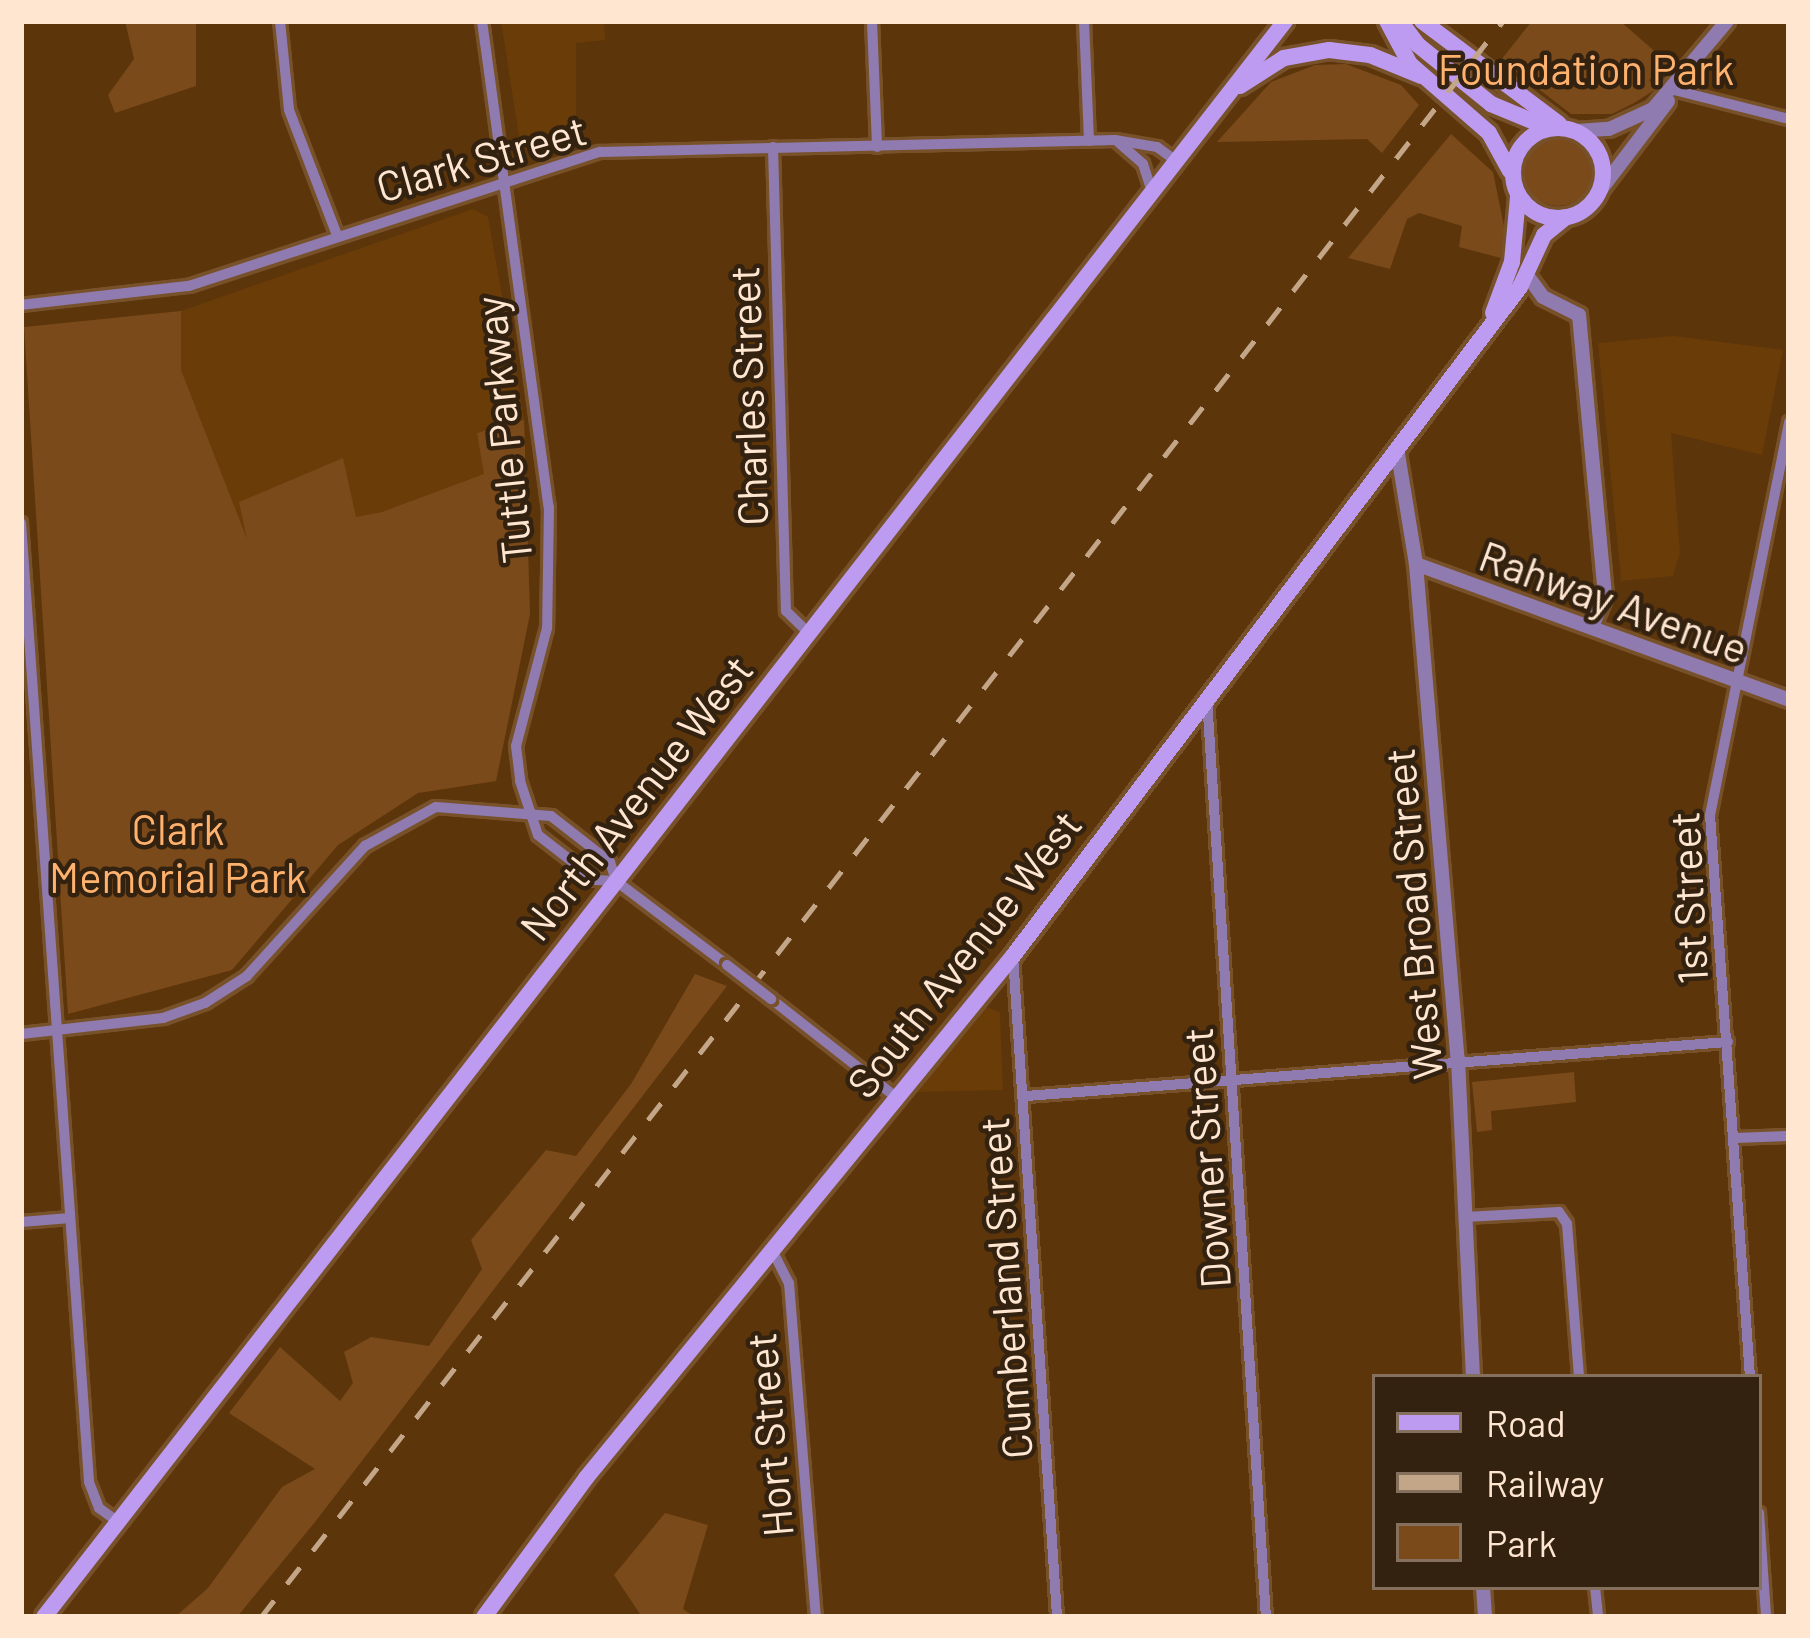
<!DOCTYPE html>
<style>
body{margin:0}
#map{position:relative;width:1810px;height:1638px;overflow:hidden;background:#5d350a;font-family:Barlow,sans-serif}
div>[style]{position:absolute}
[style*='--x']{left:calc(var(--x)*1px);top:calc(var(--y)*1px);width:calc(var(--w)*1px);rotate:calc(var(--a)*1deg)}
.built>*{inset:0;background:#6a3c07}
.green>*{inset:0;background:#7a4a1a}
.round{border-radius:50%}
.roads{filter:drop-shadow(3px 0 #77512a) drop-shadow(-3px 0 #77512a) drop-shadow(0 3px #77512a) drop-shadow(0 -3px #77512a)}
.minor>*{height:10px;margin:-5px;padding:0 5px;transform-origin:5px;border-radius:5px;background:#907bb1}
.tertiary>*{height:14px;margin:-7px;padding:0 7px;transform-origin:7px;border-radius:7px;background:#907bb1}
.secondary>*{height:16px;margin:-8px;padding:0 8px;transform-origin:8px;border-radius:8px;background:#bd9bf0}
.secondary>.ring{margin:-8px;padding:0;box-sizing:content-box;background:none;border:16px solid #bd9bf0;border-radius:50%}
.rail>*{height:4.5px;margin-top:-2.25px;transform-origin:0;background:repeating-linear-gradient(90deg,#c3a588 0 21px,transparent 0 42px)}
.bridges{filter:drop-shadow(3px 0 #77512a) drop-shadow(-3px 0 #77512a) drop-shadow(0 3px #77512a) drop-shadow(0 -3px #77512a)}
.minor-bridge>*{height:10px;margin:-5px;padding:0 5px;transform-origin:5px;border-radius:5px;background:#907bb1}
span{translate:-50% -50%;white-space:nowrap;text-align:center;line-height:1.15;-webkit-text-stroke:9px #342211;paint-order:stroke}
.park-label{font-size:42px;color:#feb26e}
.street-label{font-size:42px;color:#ffe6d1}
.frame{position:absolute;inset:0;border:24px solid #ffe6d1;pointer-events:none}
.legend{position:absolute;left:1372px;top:1374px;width:390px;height:216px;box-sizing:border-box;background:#342211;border:3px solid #85705e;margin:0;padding:15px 21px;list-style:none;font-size:36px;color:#ffe6d1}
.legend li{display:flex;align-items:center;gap:24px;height:60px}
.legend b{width:60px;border:3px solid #85705e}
</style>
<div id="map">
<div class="built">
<i style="clip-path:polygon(501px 21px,604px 21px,605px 40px,576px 43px,576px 141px,521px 150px)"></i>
<i style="clip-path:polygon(473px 209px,488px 217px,524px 419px,530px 614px,496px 781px,418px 793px,338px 845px,181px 370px,181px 311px)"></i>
<i style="clip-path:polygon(1674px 336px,1783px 350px,1762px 455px,1671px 433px,1680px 553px,1673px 576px,1621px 581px,1598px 343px)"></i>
<i style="clip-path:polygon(979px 1005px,1000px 1012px,1003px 1090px,915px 1092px)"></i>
</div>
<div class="green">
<i style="clip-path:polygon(125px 21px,196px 21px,196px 86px,115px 113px,108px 95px,134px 59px)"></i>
<i style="clip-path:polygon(1532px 21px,1620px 21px,1668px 63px,1649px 80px,1656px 89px,1634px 103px,1612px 114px,1571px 114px,1501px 60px)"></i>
<i style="clip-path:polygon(1346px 64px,1401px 85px,1419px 105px,1382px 153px,1367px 139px,1217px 142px,1271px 82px,1315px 65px)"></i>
<i style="clip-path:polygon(1451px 134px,1493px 172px,1505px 231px,1501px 258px,1459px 247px,1462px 226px,1419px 213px,1407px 219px,1390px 269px,1348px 258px)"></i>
<i class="round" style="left:1523px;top:136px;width:70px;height:70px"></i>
<i style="clip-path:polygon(181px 311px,181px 370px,247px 539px,239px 502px,343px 458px,356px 517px,382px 512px,484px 474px,477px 433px,524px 420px,530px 614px,496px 781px,418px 793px,338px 845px,232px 970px,68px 1014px,24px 327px)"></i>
<i style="clip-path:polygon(695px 974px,727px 986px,315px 1522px,237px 1617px,175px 1617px,208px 1588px,282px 1487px,315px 1469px,229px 1413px,280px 1347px,340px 1401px,353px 1383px,344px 1352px,371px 1337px,429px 1346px,482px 1269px,471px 1240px,546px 1150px,576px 1156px,631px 1084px)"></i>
<i style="clip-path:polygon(1574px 1072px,1576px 1102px,1491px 1111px,1492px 1130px,1477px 1132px,1472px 1082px)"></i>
<i style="clip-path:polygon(665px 1513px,708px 1525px,683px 1609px,695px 1617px,642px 1617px,614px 1575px)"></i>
</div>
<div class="roads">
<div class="minor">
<i style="--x:280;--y:21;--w:89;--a:84.2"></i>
<i style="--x:289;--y:110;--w:134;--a:69"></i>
<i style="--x:482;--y:21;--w:491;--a:82.2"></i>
<i style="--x:549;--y:507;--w:121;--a:90.9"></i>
<i style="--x:547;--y:628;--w:122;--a:104.7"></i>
<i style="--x:516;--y:746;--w:35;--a:83"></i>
<i style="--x:520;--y:781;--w:57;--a:71.6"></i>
<i style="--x:538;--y:835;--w:73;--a:37.8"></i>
<i style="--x:596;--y:880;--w:20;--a:3"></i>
<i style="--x:616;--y:881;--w:139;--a:37.1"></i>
<i style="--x:872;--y:21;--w:126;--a:87.7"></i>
<i style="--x:1084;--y:21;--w:120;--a:87.6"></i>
<i style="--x:1674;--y:90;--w:119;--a:14.2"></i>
<i style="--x:1118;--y:142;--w:33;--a:41"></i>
<i style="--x:1143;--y:164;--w:28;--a:72"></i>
<i style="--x:773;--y:147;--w:464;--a:88.4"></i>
<i style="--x:786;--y:611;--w:30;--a:44"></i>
<i style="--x:21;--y:305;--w:169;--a:-6.5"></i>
<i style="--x:189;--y:286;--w:432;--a:-18.1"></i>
<i style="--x:600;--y:152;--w:515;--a:-1.33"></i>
<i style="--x:1115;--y:140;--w:43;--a:9.5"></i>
<i style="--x:1157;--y:147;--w:24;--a:36"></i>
<i style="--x:21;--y:523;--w:961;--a:85.94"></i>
<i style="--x:89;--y:1482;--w:28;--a:69"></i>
<i style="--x:99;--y:1508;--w:24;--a:36"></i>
<i style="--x:1207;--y:698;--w:921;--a:86.33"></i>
<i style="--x:1013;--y:956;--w:662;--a:86.19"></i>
<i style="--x:771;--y:999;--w:159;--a:38.1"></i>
<i style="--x:21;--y:1034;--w:143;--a:-6.4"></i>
<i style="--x:163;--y:1018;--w:45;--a:-19.7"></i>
<i style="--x:205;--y:1003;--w:50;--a:-32.7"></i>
<i style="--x:247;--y:976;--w:176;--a:-47.8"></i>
<i style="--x:365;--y:846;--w:81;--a:-28.8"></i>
<i style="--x:436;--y:807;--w:115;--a:4.5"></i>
<i style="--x:551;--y:816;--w:75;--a:37.9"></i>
<i style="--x:610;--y:862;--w:20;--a:72"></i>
<i style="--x:1026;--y:1096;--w:704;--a:-4.4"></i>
<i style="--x:1734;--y:1138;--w:55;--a:-2.1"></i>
<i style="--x:1465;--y:1217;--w:94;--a:-3"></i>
<i style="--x:1559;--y:1212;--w:14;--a:56"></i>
<i style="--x:1567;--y:1224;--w:153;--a:85.5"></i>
<i style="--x:21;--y:1222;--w:49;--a:-4.7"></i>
<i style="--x:773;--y:1252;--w:35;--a:63"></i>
<i style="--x:789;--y:1283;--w:335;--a:85.4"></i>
<i style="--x:1750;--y:1377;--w:563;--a:-94.07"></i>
<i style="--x:1710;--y:815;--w:401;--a:-78.6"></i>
<i style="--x:1759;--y:1513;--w:104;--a:86.1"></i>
<i style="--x:1595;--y:1587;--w:30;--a:84"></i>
</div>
<div class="tertiary">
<i style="--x:1577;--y:131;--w:32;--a:-4"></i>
<i style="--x:1609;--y:129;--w:48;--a:-24.4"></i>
<i style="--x:1653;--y:109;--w:115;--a:-49.9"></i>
<i style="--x:1599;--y:192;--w:114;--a:-52.8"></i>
<i style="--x:1527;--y:275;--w:27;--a:54"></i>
<i style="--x:1543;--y:297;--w:40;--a:26.6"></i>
<i style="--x:1579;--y:315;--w:282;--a:84.7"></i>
<i style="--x:1605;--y:596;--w:34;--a:113"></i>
<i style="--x:1397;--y:448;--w:118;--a:80.7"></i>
<i style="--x:1416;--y:564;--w:497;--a:85.2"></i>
<i style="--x:1458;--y:1059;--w:318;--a:87.3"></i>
<i style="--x:1416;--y:564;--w:397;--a:20"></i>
<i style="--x:1483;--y:1587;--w:30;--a:86"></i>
</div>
<div class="secondary">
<i style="--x:1387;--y:21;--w:49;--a:61.9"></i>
<i style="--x:1410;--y:64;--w:105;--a:41.1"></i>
<i style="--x:1489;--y:133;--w:43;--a:61.1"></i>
<i style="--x:1400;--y:21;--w:30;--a:53"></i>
<i style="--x:1418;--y:45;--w:94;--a:38.9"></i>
<i style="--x:1491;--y:104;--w:63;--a:22.5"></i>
<i style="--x:1422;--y:21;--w:171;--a:36.9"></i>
<i style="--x:1240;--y:86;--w:52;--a:-32.5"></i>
<i style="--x:1284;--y:58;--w:46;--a:-10.1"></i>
<i style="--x:1329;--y:50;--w:41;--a:7"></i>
<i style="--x:1370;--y:55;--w:55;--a:22.4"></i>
<i class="ring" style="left:1513px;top:128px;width:74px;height:74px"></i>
<i style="--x:1493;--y:313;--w:54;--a:-69.6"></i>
<i style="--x:1512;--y:262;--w:65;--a:-84.7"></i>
<i style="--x:44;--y:1617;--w:2022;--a:-52.13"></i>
<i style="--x:484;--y:1617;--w:172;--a:-53.7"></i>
<i style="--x:586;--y:1478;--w:674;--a:-50.72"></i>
<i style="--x:1013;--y:956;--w:839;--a:-52.84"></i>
<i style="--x:1520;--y:287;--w:57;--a:-65.2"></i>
<i style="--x:1544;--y:235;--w:28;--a:-39"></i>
</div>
</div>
<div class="rail">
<i style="--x:261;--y:1617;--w:2022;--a:-52.11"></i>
</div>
<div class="bridges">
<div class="minor-bridge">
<i style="--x:727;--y:965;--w:56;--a:37.7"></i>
</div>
</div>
<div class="park-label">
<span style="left:1586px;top:68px">Foundation Park</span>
<span style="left:178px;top:852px">Clark<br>Memorial Park</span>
</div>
<div class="street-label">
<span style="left:481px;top:157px;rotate:-16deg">Clark Street</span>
<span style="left:747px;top:396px;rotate:-92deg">Charles Street</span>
<span style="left:502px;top:430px;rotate:-96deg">Tuttle Parkway</span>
<span style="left:1614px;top:601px;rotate:20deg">Rahway Avenue</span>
<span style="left:635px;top:797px;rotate:-52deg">North Avenue West</span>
<span style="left:1687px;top:898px;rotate:-93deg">1st Street</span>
<span style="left:1412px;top:914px;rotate:-95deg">West Broad Street</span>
<span style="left:963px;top:953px;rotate:-52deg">South Avenue West</span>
<span style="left:1205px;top:1158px;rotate:-94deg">Downer Street</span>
<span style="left:1004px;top:1288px;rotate:-94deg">Cumberland Street</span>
<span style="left:768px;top:1435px;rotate:-95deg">Hort Street</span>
</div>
<div class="frame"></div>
<ul class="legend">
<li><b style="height:15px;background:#bd9bf0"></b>Road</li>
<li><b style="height:15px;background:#c3a588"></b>Railway</li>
<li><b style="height:33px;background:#7a4a1a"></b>Park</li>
</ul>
</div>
